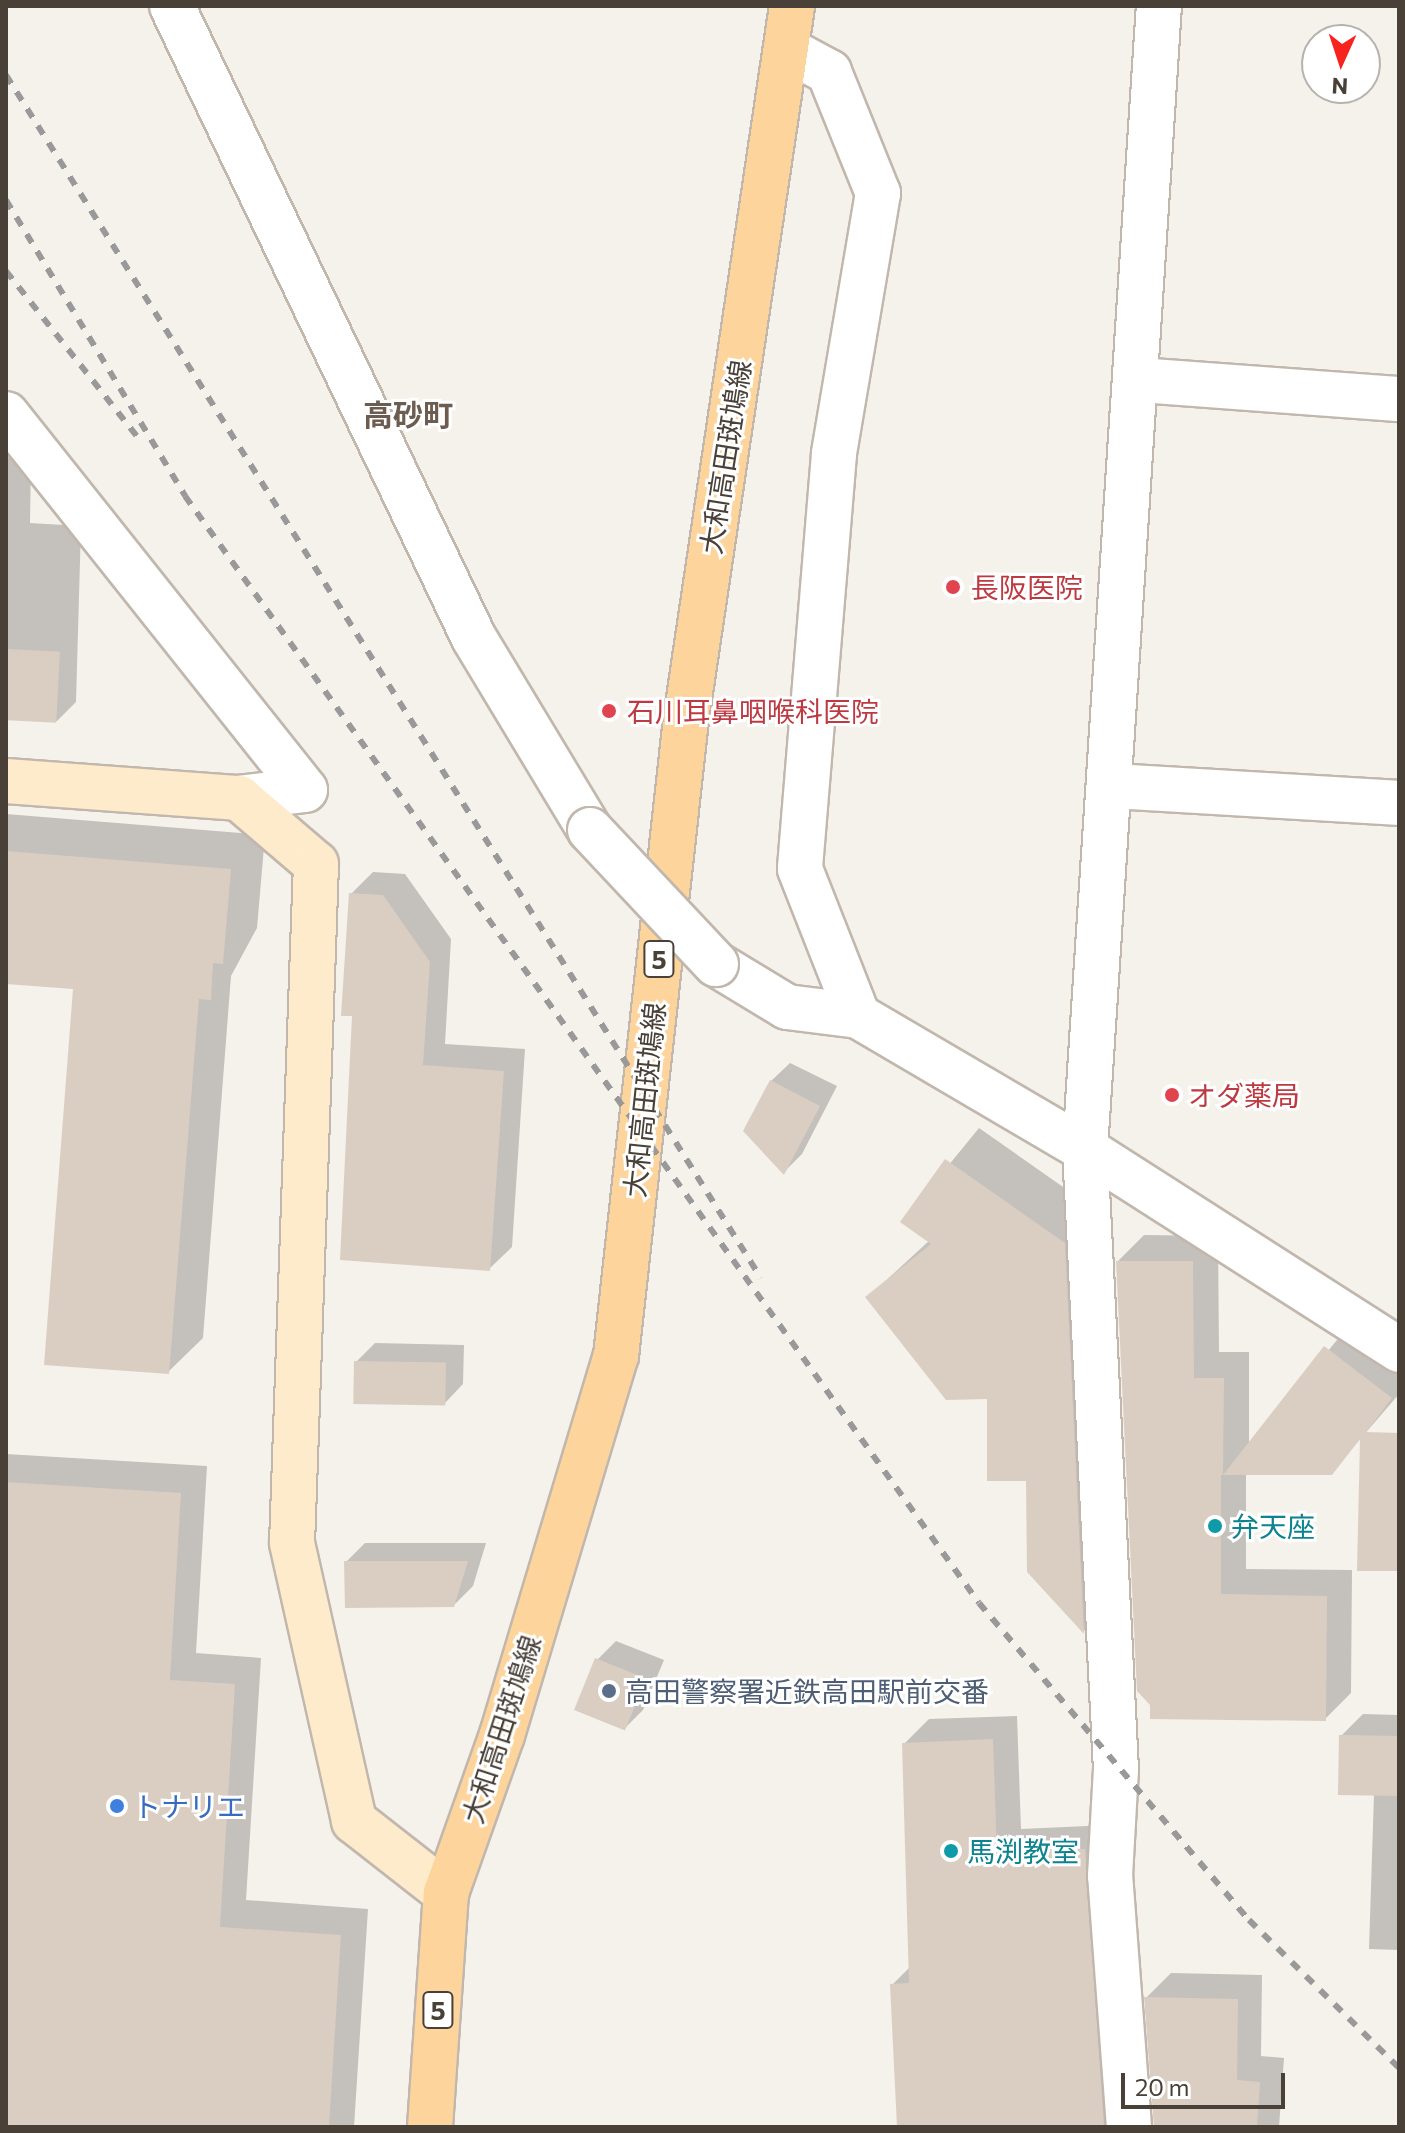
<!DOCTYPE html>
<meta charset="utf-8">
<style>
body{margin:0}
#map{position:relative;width:1405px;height:2133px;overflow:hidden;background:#f5f1eb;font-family:Commissioner,"Noto Sans JP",sans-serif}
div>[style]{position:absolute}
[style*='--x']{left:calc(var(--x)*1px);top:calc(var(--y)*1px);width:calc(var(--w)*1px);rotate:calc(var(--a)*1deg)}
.shadow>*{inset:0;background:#0003}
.building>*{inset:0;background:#dacec3;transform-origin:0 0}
.roads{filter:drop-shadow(2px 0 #c1b7ad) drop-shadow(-2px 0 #c1b7ad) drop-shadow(0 2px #c1b7ad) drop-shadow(0 -2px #c1b7ad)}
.street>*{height:44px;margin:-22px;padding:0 22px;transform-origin:22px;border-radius:22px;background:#fff}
.secondary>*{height:44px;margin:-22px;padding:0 22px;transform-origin:22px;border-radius:22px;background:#feebcc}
.primary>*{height:44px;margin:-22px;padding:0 22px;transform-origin:22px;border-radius:22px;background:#fdd49c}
.rail>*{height:6px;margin-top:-3px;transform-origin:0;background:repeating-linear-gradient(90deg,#999 0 10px,transparent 0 20px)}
.bridges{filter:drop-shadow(2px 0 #c1b7ad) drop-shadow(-2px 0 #c1b7ad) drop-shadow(0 2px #c1b7ad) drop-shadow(0 -2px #c1b7ad)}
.street-bridge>*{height:44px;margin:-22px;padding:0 22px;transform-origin:22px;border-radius:22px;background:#fff}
.dots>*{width:22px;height:22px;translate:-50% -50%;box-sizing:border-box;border:4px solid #fff;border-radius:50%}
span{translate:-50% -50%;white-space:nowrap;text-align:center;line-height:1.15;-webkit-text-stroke:6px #fff;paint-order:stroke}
.shield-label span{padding:2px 6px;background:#fff;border:2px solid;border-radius:6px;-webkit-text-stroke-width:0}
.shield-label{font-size:26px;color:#494038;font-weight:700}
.street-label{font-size:28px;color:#494038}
.health-label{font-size:28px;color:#be3a42}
.left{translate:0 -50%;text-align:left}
.culture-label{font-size:28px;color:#0d838f}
.service-label{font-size:28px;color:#4e5e75}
.shop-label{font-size:28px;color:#366cbe}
.neighbourhood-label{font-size:30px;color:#6c5d50;font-weight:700}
.frame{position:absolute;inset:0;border:8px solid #494038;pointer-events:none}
.north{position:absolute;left:1301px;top:24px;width:80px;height:80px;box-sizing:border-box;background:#fff;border:2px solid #b6b3af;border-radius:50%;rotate:183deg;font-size:22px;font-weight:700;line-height:32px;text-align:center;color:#494038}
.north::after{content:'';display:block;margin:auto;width:28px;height:36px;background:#f7231f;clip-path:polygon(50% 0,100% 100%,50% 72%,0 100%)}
.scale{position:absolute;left:1121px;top:2073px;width:164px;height:36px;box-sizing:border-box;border:4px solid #494038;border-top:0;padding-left:10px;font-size:24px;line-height:28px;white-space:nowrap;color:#494038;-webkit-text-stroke:6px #fff;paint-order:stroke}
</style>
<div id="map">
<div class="shadow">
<i style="clip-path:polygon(6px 457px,31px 458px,30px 523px,81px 526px,76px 702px,57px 721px,6px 718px)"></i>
<i style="clip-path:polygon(6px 814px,265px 835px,257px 928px,231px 976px,203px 1338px,168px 1372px,75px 987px,6px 982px)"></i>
<i style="clip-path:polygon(373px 872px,405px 874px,451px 939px,445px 1044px,525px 1049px,512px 1247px,489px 1269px,354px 1015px,351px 894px)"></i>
<i style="clip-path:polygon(790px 1063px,837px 1086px,802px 1154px,784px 1172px,771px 1081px)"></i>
<i style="clip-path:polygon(979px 1128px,1096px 1210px,1116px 1599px,1084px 1631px,1029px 1571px,1028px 1479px,989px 1397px,868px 1297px,930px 1240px,903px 1221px)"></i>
<i style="clip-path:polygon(1144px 1235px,1218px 1236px,1219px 1352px,1249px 1352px,1249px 1446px,1352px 1322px,1399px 1358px,1399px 1394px,1331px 1473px,1246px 1473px,1246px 1569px,1352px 1570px,1351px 1693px,1325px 1719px,1152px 1717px,1118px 1261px)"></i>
<i style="clip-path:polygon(375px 1343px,464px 1345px,463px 1384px,445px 1403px,356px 1362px)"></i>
<i style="clip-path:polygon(6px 1454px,207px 1466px,196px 1653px,261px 1658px,246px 1900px,368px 1909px,354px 2127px,6px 2127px)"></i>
<i style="clip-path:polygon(365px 1543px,486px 1543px,473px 1586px,454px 1605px,346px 1562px)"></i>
<i style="clip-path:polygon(616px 1641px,664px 1660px,643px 1710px,624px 1729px,597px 1660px)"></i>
<i style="clip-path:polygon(1363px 1714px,1399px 1715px,1399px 1950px,1369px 1949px,1374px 1794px,1341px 1736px)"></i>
<i style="clip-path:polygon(1017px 1716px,1021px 1829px,1109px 1825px,1142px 2125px,1156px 2125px,1146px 1998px,1171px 1973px,1262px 1975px,1261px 2056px,1284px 2058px,1279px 2127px,898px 2127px,892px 1985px,911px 1966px,904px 1744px,929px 1719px)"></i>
</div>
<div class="building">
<i style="left:6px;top:649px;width:54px;height:71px;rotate:3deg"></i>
<i style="clip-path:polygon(6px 851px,231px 869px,223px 964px,213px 963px,211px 1000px,199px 999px,169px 1374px,44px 1365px,73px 989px,6px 984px)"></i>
<i style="clip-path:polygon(349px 893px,383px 895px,430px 962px,423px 1065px,504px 1071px,490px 1271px,340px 1260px,352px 1016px,341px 1016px)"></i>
<i style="clip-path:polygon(770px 1080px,820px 1106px,784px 1175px,743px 1131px)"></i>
<i style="clip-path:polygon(945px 1159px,1065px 1243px,1084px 1634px,1027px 1572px,1026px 1481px,987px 1481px,987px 1399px,946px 1400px,865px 1297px,931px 1244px,900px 1222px)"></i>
<i style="clip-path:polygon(1116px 1261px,1193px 1261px,1194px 1378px,1224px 1378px,1223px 1475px,1324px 1346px,1392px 1398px,1366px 1432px,1399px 1433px,1399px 1571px,1357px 1571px,1360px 1439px,1332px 1475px,1221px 1475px,1221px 1594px,1327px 1596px,1326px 1721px,1150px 1719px,1150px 1705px,1137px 1691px)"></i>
<i style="left:354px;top:1361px;width:92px;height:43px;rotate:1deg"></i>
<i style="clip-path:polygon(6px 1482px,181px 1493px,170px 1680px,235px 1684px,220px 1927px,341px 1935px,329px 2127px,6px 2127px)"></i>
<i style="clip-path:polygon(344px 1561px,468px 1561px,454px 1607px,345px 1608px)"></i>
<i style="left:595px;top:1658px;width:55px;height:56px;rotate:22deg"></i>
<i style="left:1339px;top:1735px;width:60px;height:60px;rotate:1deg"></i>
<i style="clip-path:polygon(993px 1739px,997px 1853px,1085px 1849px,1104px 2127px,897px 2127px,890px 1984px,909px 1983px,902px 1743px)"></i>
<i style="clip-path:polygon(1144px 1997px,1238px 1999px,1237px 2080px,1260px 2082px,1257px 2127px,1154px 2127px)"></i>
</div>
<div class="roads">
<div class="street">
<i style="--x:172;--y:6;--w:700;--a:64.46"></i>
<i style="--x:474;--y:638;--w:224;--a:58.9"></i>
<i style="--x:786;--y:49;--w:49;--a:28.1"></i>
<i style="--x:829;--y:72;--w:131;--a:68"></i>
<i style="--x:878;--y:193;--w:265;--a:99.6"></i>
<i style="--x:834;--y:454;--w:416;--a:94.7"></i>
<i style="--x:800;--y:869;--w:158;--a:68.5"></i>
<i style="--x:1139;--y:380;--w:261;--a:4.2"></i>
<i style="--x:6;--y:414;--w:480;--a:51.5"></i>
<i style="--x:305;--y:790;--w:66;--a:173.1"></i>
<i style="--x:1114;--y:786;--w:286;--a:3.4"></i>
<i style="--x:716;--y:964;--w:83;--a:31.2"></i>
<i style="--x:787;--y:1007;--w:72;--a:7.2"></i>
<i style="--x:858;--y:1016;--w:263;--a:30.4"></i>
<i style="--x:1085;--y:1149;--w:373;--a:32.6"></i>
<i style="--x:1129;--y:2127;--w:252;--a:-94.3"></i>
<i style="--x:1110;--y:1876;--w:106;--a:-86.8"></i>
<i style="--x:1116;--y:1770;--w:622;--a:-92.86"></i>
<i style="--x:1085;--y:1149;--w:1145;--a:-86.3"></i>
</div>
<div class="secondary">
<i style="--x:6;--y:781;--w:234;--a:4.2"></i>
<i style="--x:239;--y:798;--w:101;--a:40.6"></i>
<i style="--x:316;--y:864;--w:679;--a:92.02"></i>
<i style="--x:292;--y:1543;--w:285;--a:77.4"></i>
<i style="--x:354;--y:1821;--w:117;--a:38"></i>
</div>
<div class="primary">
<i style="--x:430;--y:2127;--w:235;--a:-86.1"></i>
<i style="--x:446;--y:1893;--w:168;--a:-70.5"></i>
<i style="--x:502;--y:1735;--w:396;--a:-73.3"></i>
<i style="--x:616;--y:1356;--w:641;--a:-83.73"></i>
<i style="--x:686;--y:719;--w:721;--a:-81.54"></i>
</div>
</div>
<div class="rail">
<i style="--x:6;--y:75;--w:1420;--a:57.89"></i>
<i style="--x:6;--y:200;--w:346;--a:58.8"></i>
<i style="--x:185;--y:496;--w:1362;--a:54.35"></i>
<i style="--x:979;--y:1603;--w:416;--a:49.6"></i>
<i style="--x:1249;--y:1920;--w:211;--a:44.6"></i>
<i style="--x:6;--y:271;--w:216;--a:51.6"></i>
</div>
<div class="bridges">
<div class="street-bridge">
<i style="--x:590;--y:830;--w:184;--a:46.8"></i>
</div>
</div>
<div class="dots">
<i style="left:953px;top:587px;background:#e0444e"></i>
<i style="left:609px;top:711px;background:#e0444e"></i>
<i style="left:1172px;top:1095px;background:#e0444e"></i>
<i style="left:1215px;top:1526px;background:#0f9aa8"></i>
<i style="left:609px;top:1691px;background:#5c6f8a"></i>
<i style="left:117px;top:1806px;background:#3f7fe0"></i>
<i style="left:951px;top:1851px;background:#0f9aa8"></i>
</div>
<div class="shield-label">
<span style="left:659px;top:959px">5</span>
<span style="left:438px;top:2010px">5</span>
</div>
<div class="street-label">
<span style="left:725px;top:457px;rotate:-81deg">大和高田斑鳩線</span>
<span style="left:644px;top:1100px;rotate:-84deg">大和高田斑鳩線</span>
<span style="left:501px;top:1729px;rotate:-72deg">大和高田斑鳩線</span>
</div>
<div class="health-label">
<span class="left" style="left:971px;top:587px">長阪医院</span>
<span class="left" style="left:627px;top:711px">石川耳鼻咽喉科医院</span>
<span class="left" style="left:1188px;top:1095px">オダ薬局</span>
</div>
<div class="culture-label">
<span class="left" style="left:1231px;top:1526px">弁天座</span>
<span class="left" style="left:967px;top:1851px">馬渕教室</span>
</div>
<div class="service-label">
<span class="left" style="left:625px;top:1691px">高田警察署近鉄高田駅前交番</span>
</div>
<div class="shop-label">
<span class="left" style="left:133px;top:1806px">トナリエ</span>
</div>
<div class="neighbourhood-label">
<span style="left:408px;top:414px">高砂町</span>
</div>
<div class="frame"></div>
<div class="north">N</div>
<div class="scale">20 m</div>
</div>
